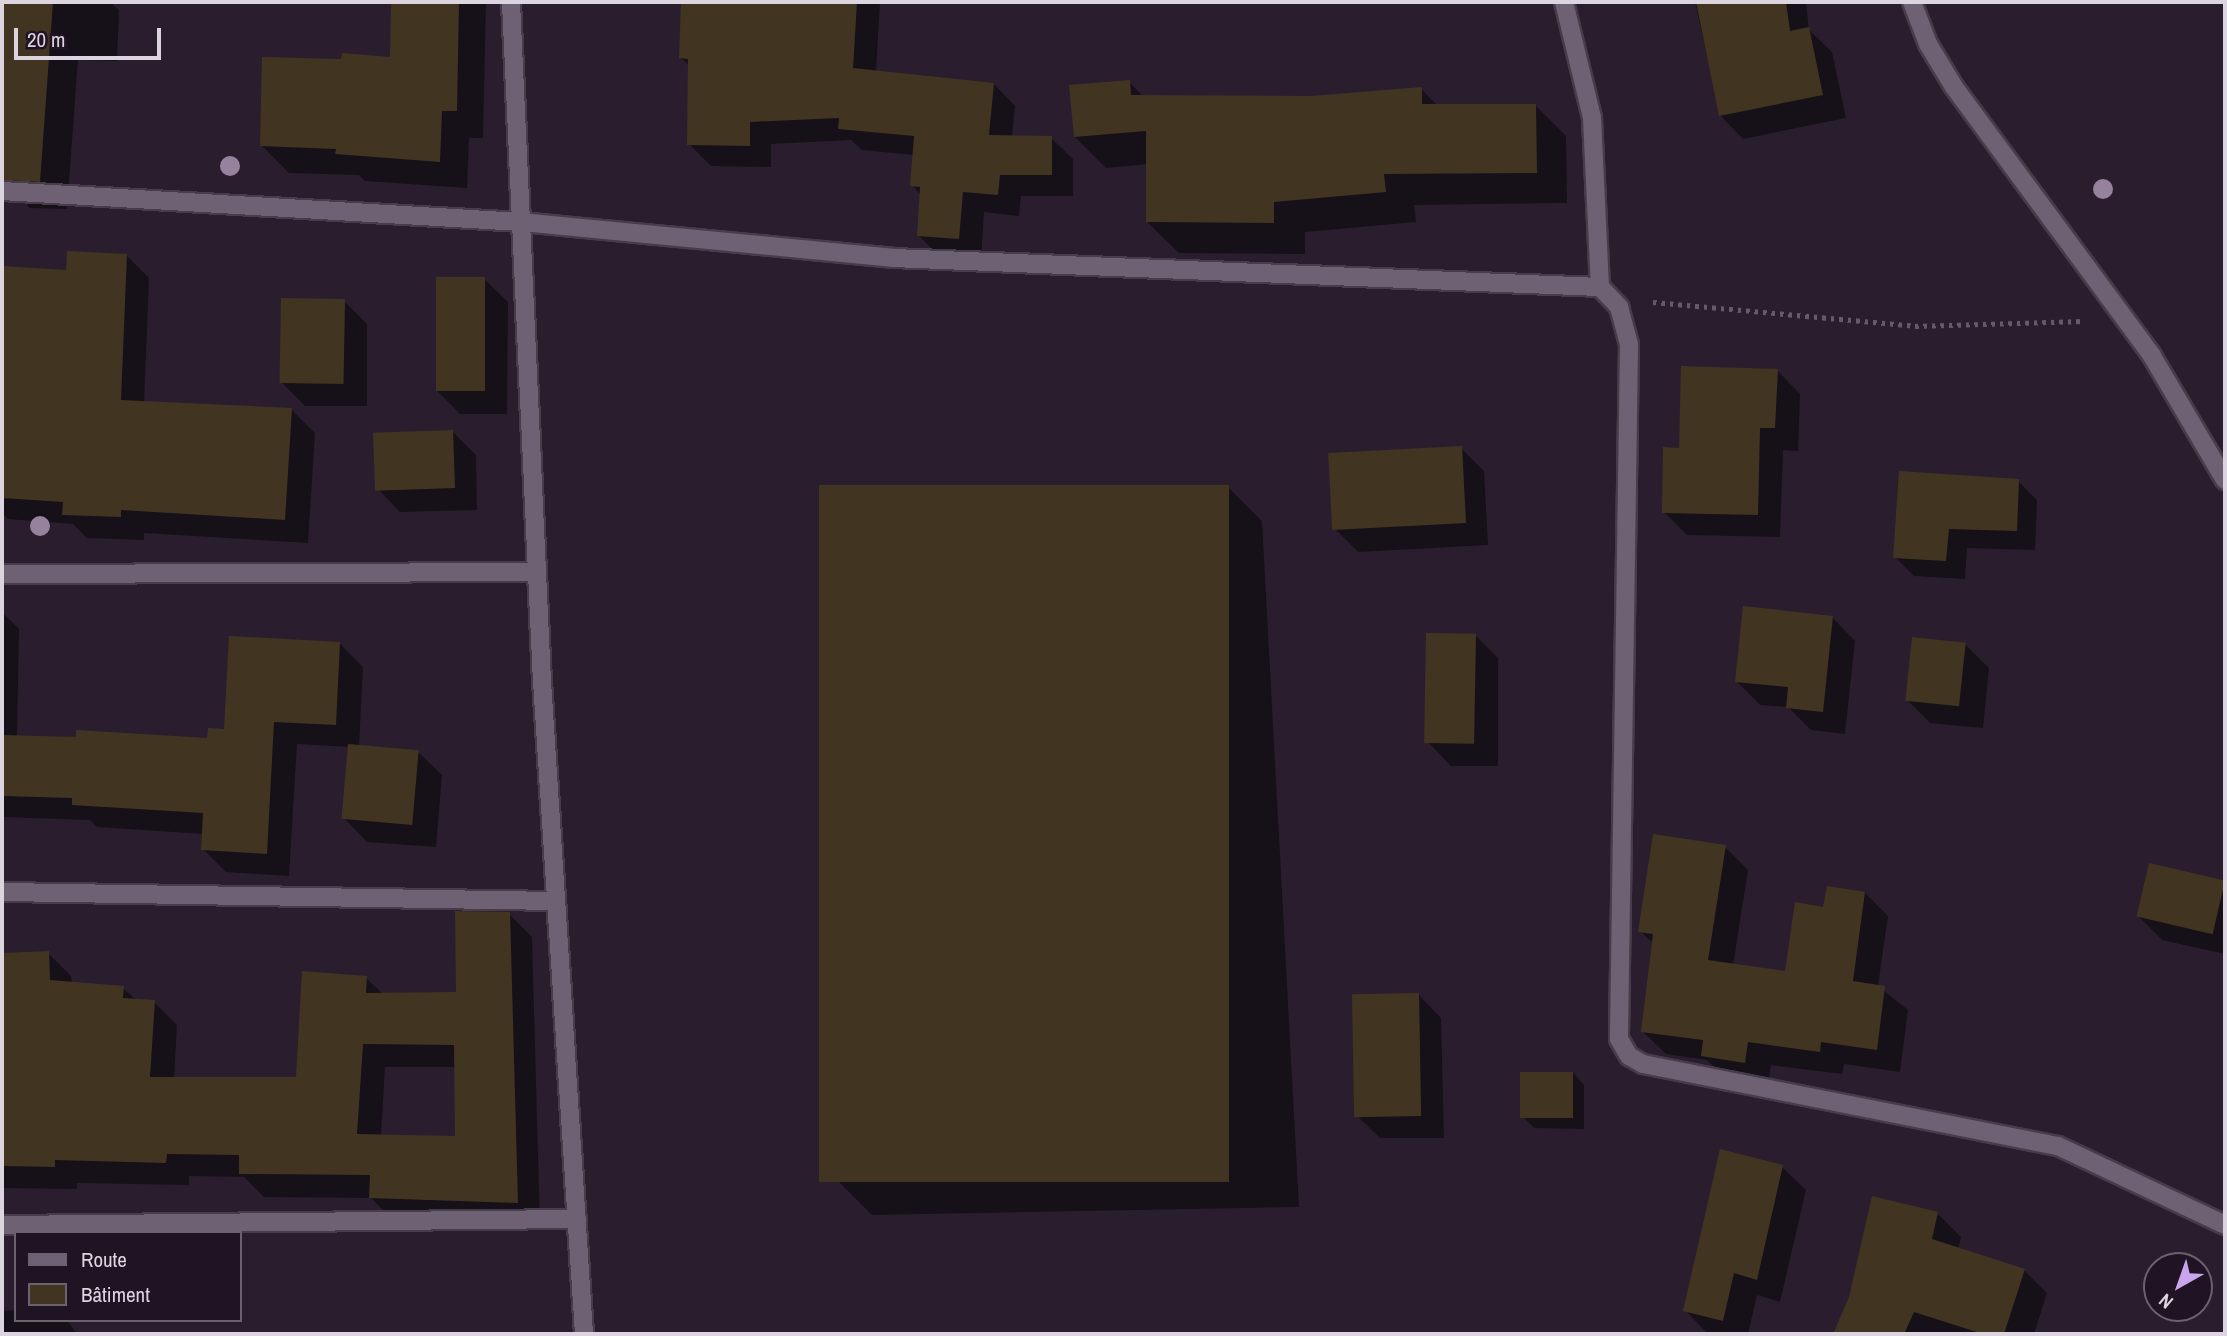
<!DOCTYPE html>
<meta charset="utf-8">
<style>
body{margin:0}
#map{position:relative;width:2227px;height:1336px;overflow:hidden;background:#2a1e2e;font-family:"Archivo Narrow",sans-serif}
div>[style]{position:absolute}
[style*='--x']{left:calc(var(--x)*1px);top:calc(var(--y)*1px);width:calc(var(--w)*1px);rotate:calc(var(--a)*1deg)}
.shadow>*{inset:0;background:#0007}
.building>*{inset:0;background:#413522;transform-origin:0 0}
.path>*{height:4.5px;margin-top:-2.25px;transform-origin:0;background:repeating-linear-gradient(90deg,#655a68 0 3.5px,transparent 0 8.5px)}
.roads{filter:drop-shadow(2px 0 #473c4a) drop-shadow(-2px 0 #473c4a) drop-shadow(0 2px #473c4a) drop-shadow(0 -2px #473c4a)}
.minor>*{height:18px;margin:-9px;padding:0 9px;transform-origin:9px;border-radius:9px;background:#6f6174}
.trees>*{width:20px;height:20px;margin:-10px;border-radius:50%;background:#96829d}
span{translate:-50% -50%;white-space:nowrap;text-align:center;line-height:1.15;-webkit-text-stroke:5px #201424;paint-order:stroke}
.frame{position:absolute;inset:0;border:4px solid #dcd4df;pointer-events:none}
.legend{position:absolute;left:14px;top:1231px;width:228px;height:91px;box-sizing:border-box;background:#201424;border:2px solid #6b616f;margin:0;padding:9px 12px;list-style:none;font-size:21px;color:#dcd4df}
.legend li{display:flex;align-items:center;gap:14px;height:35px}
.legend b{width:35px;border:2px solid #6b616f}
.north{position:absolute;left:2143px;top:1252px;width:70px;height:70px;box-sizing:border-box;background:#201424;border:2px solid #6b616f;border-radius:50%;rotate:220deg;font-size:19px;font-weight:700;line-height:28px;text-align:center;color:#dcd4df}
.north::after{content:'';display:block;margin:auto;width:24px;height:32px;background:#c9a5ee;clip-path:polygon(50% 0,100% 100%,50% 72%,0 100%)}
.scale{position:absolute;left:14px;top:28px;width:147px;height:32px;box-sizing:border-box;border:4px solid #dcd4df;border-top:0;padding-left:9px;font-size:21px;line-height:24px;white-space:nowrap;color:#dcd4df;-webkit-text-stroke:5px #201424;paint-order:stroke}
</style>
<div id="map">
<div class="shadow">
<i style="clip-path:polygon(2px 2px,110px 2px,119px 10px,117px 61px,78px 60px,67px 209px,30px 208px,2px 180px)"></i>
<i style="clip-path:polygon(393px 2px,486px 2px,483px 138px,469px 138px,467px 188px,365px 181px,359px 175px,289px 173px,261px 145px,343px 61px,391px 58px)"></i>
<i style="clip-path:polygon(683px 2px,880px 2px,876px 72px,994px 84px,1015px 106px,1012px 137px,1051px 138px,1073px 159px,1073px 196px,1021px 196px,1019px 216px,984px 212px,981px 260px,940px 257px,918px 235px,921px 195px,912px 185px,914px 155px,862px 150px,851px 140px,771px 144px,771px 167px,711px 166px,689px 144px,690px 66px,681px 58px)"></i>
<i style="clip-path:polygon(1695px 2px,1806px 2px,1809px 30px,1832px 52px,1846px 118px,1743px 139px,1720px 115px)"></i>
<i style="clip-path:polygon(1129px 82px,1144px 97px,1312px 98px,1421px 89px,1438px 106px,1535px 105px,1566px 136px,1567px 203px,1414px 205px,1416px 222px,1305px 232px,1305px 254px,1179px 253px,1147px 222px,1148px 164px,1106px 168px,1075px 137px)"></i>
<i style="clip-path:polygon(126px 255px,149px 278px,144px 403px,292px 410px,315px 433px,308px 543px,144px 533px,144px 540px,87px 538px,73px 524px,8px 519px,2px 513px,2px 268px,68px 272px)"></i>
<i style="clip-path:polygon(484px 279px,508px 302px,507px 414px,460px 414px,437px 391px)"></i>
<i style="clip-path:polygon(344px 301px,367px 324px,367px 406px,305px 406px,282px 383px)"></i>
<i style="clip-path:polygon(1777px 370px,1800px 394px,1798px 451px,1783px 450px,1780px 537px,1687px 535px,1664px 512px,1681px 449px)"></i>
<i style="clip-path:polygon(453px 432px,476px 455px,477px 510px,400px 512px,377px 488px)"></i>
<i style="clip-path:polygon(1461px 448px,1484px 471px,1488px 545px,1358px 552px,1335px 529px)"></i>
<i style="clip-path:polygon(2018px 481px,2037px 500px,2035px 550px,1967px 548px,1965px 579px,1914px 576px,1895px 557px)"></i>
<i style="clip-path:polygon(1229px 488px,1262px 521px,1299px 1207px,872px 1215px,839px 1182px)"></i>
<i style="clip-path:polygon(2px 612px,19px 629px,17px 737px,209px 739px,340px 644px,363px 667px,359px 747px,418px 752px,442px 775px,436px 847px,367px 842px,344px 818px,349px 747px,297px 744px,289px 876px,226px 872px,203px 849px,204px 834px,97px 827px,90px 820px,2px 817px)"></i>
<i style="clip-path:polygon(1832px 617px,1855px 641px,1845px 734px,1811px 730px,1788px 707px,1760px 705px,1737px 682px)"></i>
<i style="clip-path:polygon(1475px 635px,1498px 658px,1498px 766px,1451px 766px,1428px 742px)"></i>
<i style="clip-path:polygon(1966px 645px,1989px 668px,1983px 728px,1930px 723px,1907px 700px)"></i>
<i style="clip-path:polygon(1725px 847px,1748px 870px,1733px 966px,1786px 973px,1824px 909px,1865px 893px,1888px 916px,1878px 986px,1908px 1010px,1900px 1072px,1844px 1064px,1842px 1074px,1771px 1065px,1768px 1085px,1726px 1079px,1707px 1060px,1666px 1054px,1642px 1031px,1654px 944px,1640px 931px)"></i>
<i style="clip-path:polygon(2150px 865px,2225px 882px,2225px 954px,2162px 940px,2139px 917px)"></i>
<i style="clip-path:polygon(evenodd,509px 914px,532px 937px,540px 1226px,394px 1221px,371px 1198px,264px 1197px,244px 1177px,189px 1176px,189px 1185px,77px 1183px,77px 1189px,4px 1188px,2px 1209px,2px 955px,48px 953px,71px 976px,72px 984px,123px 988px,136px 1000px,154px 1002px,177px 1025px,174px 1079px,298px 1079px,366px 978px,383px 994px,457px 994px,509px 914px,385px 1067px,456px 1067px,457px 1138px,381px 1136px,385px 1067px)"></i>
<i style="clip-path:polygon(1418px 994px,1441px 1018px,1444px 1138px,1380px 1138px,1356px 1115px)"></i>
<i style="clip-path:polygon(1573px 1073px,1584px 1085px,1584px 1129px,1534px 1128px,1523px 1117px)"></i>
<i style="clip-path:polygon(1782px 1167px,1806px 1190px,1780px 1302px,1757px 1295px,1748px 1334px,1708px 1334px,1685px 1310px)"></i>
<i style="clip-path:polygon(1938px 1214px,1961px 1237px,1958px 1249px,2024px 1270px,2047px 1293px,2034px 1334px,1835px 1334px,1850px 1297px)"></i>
<i style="clip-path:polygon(16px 1310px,16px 1320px,67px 1320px,77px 1334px,2px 1334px,2px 1311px)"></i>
</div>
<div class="building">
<i style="clip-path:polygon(2px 2px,53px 2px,40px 182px,2px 180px)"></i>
<i style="clip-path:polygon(391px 2px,459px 2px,457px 111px,442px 111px,440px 162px,335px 154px,336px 149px,260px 146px,262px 57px,341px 59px,342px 53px,390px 57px)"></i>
<i style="clip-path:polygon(681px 2px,857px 2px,853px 68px,994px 83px,989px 135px,1052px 136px,1052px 175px,1000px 175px,998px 195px,963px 192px,959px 239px,917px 236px,920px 187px,910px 186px,914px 136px,838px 129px,839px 118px,750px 122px,750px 146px,687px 145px,688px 59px,679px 58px)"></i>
<i style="clip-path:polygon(1696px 2px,1786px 2px,1790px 31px,1809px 27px,1823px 95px,1719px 116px)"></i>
<i style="clip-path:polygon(1130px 80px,1131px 95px,1312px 96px,1422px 87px,1422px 104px,1536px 104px,1537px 173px,1384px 174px,1386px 192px,1274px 202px,1274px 223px,1146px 222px,1146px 131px,1074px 137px,1069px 85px)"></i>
<i style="clip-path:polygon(67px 251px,127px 254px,121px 400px,292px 408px,285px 520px,121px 510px,121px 517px,62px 515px,63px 502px,2px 498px,2px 266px,66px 270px)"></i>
<i style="left:436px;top:277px;width:49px;height:114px"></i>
<i style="left:281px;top:298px;width:64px;height:85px;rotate:1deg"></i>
<i style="clip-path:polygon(1681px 366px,1778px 369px,1775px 428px,1760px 428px,1758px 515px,1662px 513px,1663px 447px,1679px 448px)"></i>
<i style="left:453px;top:430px;width:58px;height:80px;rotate:88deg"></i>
<i style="left:1462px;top:446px;width:77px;height:134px;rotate:87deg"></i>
<i style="clip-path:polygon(1899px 471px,2019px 479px,2017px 531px,1949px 529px,1946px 561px,1893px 558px)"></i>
<i style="left:819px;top:485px;width:410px;height:697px"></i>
<i style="clip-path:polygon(1743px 606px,1833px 616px,1823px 712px,1786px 708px,1788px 687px,1735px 682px)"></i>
<i style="left:1426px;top:633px;width:50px;height:110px;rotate:1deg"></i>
<i style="clip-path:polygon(229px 636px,340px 642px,336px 725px,274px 722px,267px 854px,201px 850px,203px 813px,72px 805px,72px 798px,2px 796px,2px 735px,76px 737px,76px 730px,207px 738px,208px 728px,224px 729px)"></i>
<i style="left:1912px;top:637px;width:54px;height:64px;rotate:6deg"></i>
<i style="left:348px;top:744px;width:71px;height:75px;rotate:5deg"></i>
<i style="clip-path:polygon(1653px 834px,1726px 845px,1708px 960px,1785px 971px,1795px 902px,1823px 907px,1827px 886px,1865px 892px,1853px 981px,1885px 986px,1877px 1050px,1821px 1042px,1820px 1052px,1748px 1042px,1745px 1063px,1701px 1056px,1703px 1040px,1641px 1032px,1653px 934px,1638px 932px)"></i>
<i style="left:2149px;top:863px;width:78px;height:55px;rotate:13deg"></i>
<i style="clip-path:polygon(evenodd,455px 911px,510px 912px,518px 1203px,369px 1198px,370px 1175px,239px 1174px,239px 1155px,167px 1154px,166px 1163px,55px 1160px,55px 1167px,2px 1166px,2px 953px,49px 951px,50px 980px,124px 986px,123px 998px,155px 1000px,150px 1077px,296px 1077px,302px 971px,367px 976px,366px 993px,456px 992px,455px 911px,363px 1044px,454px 1045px,455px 1136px,357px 1134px,363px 1044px)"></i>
<i style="left:1419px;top:993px;width:123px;height:67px;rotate:89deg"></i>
<i style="left:1520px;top:1072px;width:53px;height:46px"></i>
<i style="clip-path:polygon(1720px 1149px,1783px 1165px,1757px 1280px,1734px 1273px,1723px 1321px,1683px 1311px)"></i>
<i style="clip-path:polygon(1872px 1196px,1938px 1212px,1932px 1239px,2025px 1269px,2004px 1334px,1983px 1334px,1914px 1312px,1904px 1334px,1833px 1334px,1849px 1297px)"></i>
</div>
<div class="path">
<i style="--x:1653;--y:302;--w:263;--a:5.2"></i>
<i style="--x:1915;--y:326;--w:169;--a:-1.7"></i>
</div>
<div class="roads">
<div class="minor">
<i style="--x:511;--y:2;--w:680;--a:87.39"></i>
<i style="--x:542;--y:681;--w:654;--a:86.32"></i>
<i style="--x:1564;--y:2;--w:119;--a:76.4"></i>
<i style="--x:1592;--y:118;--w:169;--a:87.3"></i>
<i style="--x:1912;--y:2;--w:45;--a:69.1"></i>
<i style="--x:1928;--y:44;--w:50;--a:58.8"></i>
<i style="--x:1954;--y:87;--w:334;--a:53.6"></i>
<i style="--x:2152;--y:356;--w:144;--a:59.5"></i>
<i style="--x:2;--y:191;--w:520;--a:3.42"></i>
<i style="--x:521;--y:222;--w:374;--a:5.5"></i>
<i style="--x:893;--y:258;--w:708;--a:2.35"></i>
<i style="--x:1600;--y:287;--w:28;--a:46"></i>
<i style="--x:1619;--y:307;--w:39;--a:75"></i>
<i style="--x:1629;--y:345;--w:694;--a:90.83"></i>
<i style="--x:1619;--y:1039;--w:20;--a:60"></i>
<i style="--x:1629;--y:1056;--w:16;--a:30"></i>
<i style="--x:1643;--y:1064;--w:423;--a:11.2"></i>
<i style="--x:2058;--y:1146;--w:185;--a:25.3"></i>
<i style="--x:2;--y:574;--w:535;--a:-0.21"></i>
<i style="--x:2;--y:892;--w:554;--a:0.93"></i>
<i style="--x:2;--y:1225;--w:575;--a:-0.6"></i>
</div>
</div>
<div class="trees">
<i style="left:230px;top:166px"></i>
<i style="left:2103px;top:189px"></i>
<i style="left:40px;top:526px"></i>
</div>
<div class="frame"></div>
<ul class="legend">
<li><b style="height:9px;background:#6f6174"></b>Route</li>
<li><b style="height:19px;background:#413522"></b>Bâtiment</li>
</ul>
<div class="north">N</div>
<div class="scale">20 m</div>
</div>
